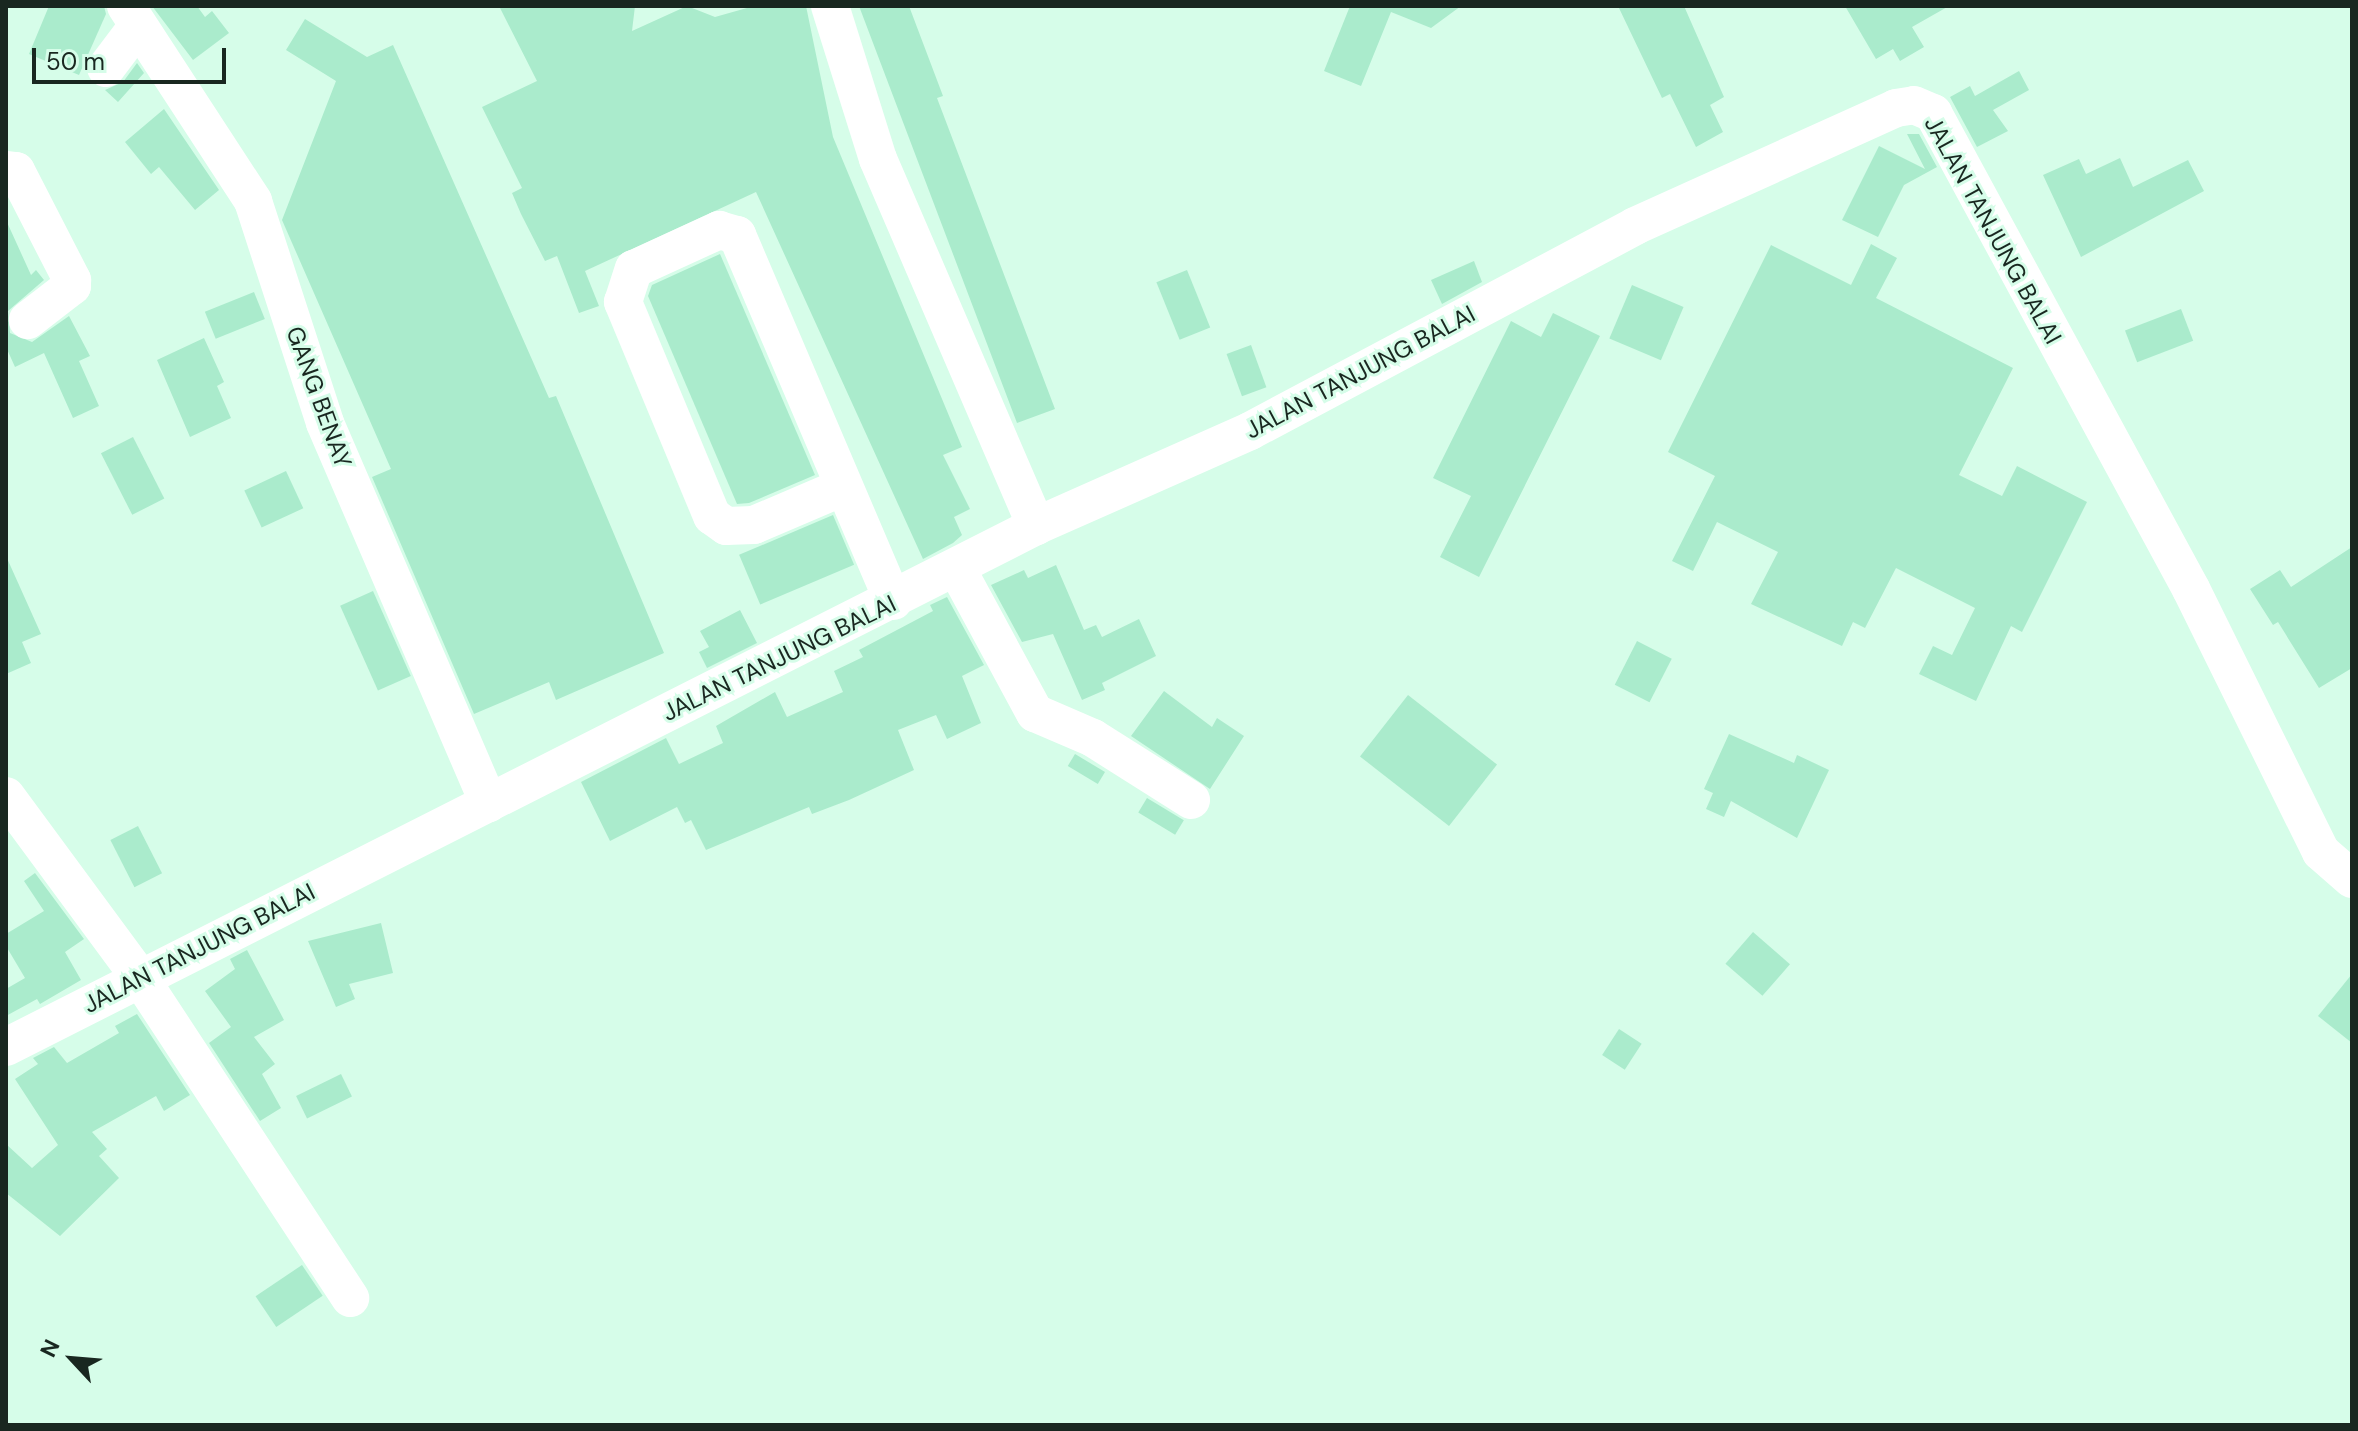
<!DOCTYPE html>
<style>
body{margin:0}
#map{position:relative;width:2358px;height:1431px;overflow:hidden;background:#d6fde9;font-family:"DM Sans",sans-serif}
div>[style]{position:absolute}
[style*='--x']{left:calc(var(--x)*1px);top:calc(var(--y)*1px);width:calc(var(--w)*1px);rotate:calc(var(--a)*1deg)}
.building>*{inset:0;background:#aaebcc;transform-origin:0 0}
.minor>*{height:38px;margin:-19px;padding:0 19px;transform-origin:19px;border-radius:19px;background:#fff}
span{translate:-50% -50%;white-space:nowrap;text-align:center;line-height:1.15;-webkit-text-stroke:6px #d6fde9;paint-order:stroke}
.street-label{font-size:24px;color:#192720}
.frame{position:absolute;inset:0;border:8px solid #192720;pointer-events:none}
.north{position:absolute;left:32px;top:1319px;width:80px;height:80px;-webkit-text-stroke:6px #d6fde9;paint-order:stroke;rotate:296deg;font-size:22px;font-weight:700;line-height:32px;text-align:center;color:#192720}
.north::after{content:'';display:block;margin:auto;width:28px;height:36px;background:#192720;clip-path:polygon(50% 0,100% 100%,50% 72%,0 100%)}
.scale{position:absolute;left:32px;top:48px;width:194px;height:36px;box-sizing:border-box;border:4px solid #192720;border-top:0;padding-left:10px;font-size:24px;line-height:28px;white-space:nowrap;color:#192720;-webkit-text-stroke:6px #d6fde9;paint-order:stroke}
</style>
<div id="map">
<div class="building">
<i style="clip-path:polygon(49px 6px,104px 6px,106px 14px,79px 75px,29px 54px)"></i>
<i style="clip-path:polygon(152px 6px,197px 6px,205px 17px,212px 11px,229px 33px,193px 60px)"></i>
<i style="clip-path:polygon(499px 6px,635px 6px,632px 31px,687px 6px,715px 17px,754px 6px,806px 6px,833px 137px,962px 447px,943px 455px,970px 509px,954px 517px,962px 535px,953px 543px,923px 559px,756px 192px,585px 271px,599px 306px,579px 313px,557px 256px,545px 261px,521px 214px,512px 193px,522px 188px,482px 107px,537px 81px)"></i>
<i style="clip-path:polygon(859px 6px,909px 6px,943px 96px,937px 98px,1055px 409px,1017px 423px)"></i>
<i style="clip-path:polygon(1350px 6px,1461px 6px,1431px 28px,1391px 12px,1361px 86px,1324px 71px)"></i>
<i style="clip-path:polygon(1618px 6px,1684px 6px,1724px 97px,1710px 105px,1723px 132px,1696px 147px,1670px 94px,1662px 98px)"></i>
<i style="clip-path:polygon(1845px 6px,1949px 6px,1912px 27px,1924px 47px,1900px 61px,1893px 49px,1876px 59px)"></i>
<i style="clip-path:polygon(305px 19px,367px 57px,393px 45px,549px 398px,556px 396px,664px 653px,556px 700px,549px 682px,474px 714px,372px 477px,391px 469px,282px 220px,336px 81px,286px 50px)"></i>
<i style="clip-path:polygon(137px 63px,144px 73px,118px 102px,105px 90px,123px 82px)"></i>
<i style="clip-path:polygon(2019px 71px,2029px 90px,1993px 110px,2008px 131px,1977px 147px,1950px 97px,1970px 86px,1975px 96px)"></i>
<i style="clip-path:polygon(164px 109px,219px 190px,195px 210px,159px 167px,151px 174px,125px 142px)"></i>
<i style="clip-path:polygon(1907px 134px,1919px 134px,1937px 167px,1904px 185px,1878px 237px,1842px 220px,1879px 146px,1925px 169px)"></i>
<i style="clip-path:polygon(2120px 158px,2133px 187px,2188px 160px,2204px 191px,2081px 257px,2043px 175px,2079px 159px,2086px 174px)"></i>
<i style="clip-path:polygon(6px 220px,31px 275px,36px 270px,44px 280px,8px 311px,10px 333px,32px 342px,69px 316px,90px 356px,79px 361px,99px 406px,73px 418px,44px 353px,15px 367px,6px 347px)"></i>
<i style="clip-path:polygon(1871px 244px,1897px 258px,1876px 298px,2013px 368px,1959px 475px,2002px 496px,2017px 466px,2087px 502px,2022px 632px,2011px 626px,1976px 701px,1919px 674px,1933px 646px,1952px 655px,1975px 608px,1896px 568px,1865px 628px,1853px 622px,1842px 646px,1751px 604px,1778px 552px,1717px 522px,1693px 571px,1672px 561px,1715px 476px,1668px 452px,1771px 245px,1851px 285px)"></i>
<i style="clip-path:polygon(720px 254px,815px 475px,749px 503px,737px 504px,648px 296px,652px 285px)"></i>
<i style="clip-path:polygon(1474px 261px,1482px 282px,1442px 304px,1431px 280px)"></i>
<i style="left:1187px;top:270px;width:62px;height:33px;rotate:68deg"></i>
<i style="left:1632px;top:285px;width:56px;height:58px;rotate:23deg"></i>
<i style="left:254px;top:292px;width:29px;height:53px;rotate:68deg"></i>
<i style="left:2181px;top:309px;width:34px;height:60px;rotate:69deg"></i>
<i style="clip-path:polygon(1553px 313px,1600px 336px,1479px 577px,1440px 557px,1471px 496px,1433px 478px,1511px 321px,1541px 337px)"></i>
<i style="clip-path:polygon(204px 338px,224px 382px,217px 386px,231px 418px,190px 437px,157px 360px)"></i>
<i style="left:1251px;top:345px;width:45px;height:26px;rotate:70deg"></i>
<i style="left:133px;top:437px;width:69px;height:36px;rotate:63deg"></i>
<i style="left:286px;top:471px;width:41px;height:46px;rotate:65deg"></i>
<i style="left:833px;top:515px;width:54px;height:102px;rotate:67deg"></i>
<i style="clip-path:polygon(2352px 547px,2352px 668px,2319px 688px,2278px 622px,2273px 625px,2250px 589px,2280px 570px,2291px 587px)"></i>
<i style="clip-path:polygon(6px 556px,41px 634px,22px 642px,31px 663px,6px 674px)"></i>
<i style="clip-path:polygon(1056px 565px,1084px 630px,1096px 625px,1102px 637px,1139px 619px,1156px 656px,1102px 683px,1105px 690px,1082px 700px,1053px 634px,1022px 642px,991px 585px,1024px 570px,1028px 578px)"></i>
<i style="left:373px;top:591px;width:93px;height:36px;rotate:66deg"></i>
<i style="clip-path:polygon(947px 597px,984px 665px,962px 676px,981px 723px,947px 739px,936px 715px,898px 730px,914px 770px,849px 800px,812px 814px,809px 807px,706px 850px,691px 820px,685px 823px,677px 807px,610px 841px,581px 782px,666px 738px,679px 764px,723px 743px,716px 726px,775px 692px,787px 717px,843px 692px,834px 671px,863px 657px,859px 650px,933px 611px,930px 605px)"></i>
<i style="clip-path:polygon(740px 610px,757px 643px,707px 668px,699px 652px,709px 647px,700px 631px)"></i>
<i style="left:1637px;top:641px;width:39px;height:49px;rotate:27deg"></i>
<i style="clip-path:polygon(1164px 691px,1212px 727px,1217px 718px,1244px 736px,1210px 789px,1131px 736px)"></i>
<i style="left:1408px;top:695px;width:113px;height:78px;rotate:38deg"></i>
<i style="clip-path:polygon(1729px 734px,1794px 763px,1797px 755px,1829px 770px,1797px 838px,1731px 801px,1724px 817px,1706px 809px,1713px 793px,1704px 789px)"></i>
<i style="left:1075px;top:754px;width:35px;height:14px;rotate:31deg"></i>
<i style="left:1147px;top:798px;width:43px;height:17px;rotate:31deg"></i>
<i style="left:138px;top:826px;width:53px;height:31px;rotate:63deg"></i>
<i style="clip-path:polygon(35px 873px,84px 939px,65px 952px,81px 980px,40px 1004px,37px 999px,6px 1016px,6px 989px,25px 978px,6px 946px,6px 934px,44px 911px,24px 881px)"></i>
<i style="clip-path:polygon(381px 923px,393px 973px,349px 984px,355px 999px,336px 1007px,308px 941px)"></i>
<i style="left:1753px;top:932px;width:49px;height:42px;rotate:41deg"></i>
<i style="clip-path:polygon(247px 950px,284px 1020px,254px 1037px,275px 1064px,262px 1074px,281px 1108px,260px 1121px,209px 1043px,231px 1027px,205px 991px,235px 969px,230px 959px)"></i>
<i style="clip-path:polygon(2352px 974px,2352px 1043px,2318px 1016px)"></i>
<i style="clip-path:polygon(137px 1014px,190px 1095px,164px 1111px,156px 1096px,92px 1132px,107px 1149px,99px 1156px,119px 1178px,60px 1236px,6px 1193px,6px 1144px,32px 1168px,58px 1145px,15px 1079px,38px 1064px,33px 1058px,54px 1047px,67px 1063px,119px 1033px,115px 1026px)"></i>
<i style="left:1619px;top:1029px;width:27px;height:31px;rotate:33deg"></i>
<i style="left:341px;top:1074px;width:25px;height:50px;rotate:64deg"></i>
<i style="left:302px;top:1265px;width:37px;height:56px;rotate:56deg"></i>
</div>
<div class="minor">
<i style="--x:126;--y:6;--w:233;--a:56.9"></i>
<i style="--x:253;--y:201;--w:233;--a:72"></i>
<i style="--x:325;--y:423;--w:414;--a:66.7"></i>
<i style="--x:830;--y:6;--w:160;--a:72.6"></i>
<i style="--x:878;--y:159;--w:400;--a:66.7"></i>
<i style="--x:106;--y:68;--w:51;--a:-52.9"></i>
<i style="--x:6;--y:170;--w:10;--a:6"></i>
<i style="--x:16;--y:171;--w:123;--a:62.8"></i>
<i style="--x:72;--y:280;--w:6;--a:90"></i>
<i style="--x:72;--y:286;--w:56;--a:142.3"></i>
<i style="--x:843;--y:487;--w:97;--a:156.9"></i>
<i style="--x:754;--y:525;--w:28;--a:178"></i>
<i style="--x:726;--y:526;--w:17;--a:-144"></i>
<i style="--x:712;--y:516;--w:232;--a:-112.6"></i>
<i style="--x:623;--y:302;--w:35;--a:-72"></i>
<i style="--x:634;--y:269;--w:94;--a:-24.6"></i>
<i style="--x:719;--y:230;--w:19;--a:16"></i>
<i style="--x:737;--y:235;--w:398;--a:66.9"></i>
<i style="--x:957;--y:569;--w:164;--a:61.6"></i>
<i style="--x:1035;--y:713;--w:63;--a:23.3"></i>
<i style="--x:1093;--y:738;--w:116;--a:32.3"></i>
<i style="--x:6;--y:796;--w:226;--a:53.6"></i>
<i style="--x:140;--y:978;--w:383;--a:56.7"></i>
<i style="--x:6;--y:1047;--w:1154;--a:-26.83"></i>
<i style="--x:1036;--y:526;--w:234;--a:-23.9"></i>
<i style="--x:1250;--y:431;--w:436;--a:-28"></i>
<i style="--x:1635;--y:226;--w:286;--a:-24.3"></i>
<i style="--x:1896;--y:108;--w:18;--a:-9"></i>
<i style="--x:1914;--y:105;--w:21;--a:23"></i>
<i style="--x:1933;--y:113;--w:541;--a:61.54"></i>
<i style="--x:2191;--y:589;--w:293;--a:63.7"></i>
<i style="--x:2321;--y:852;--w:41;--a:41.1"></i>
</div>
<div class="street-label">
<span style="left:1993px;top:230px;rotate:61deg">JALAN TANJUNG BALAI</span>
<span style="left:1360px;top:372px;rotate:-28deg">JALAN TANJUNG BALAI</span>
<span style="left:319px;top:397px;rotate:70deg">GANG BENAY</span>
<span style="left:779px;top:658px;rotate:-26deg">JALAN TANJUNG BALAI</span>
<span style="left:199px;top:948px;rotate:-27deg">JALAN TANJUNG BALAI</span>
</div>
<div class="frame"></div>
<div class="north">N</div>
<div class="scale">50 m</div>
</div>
